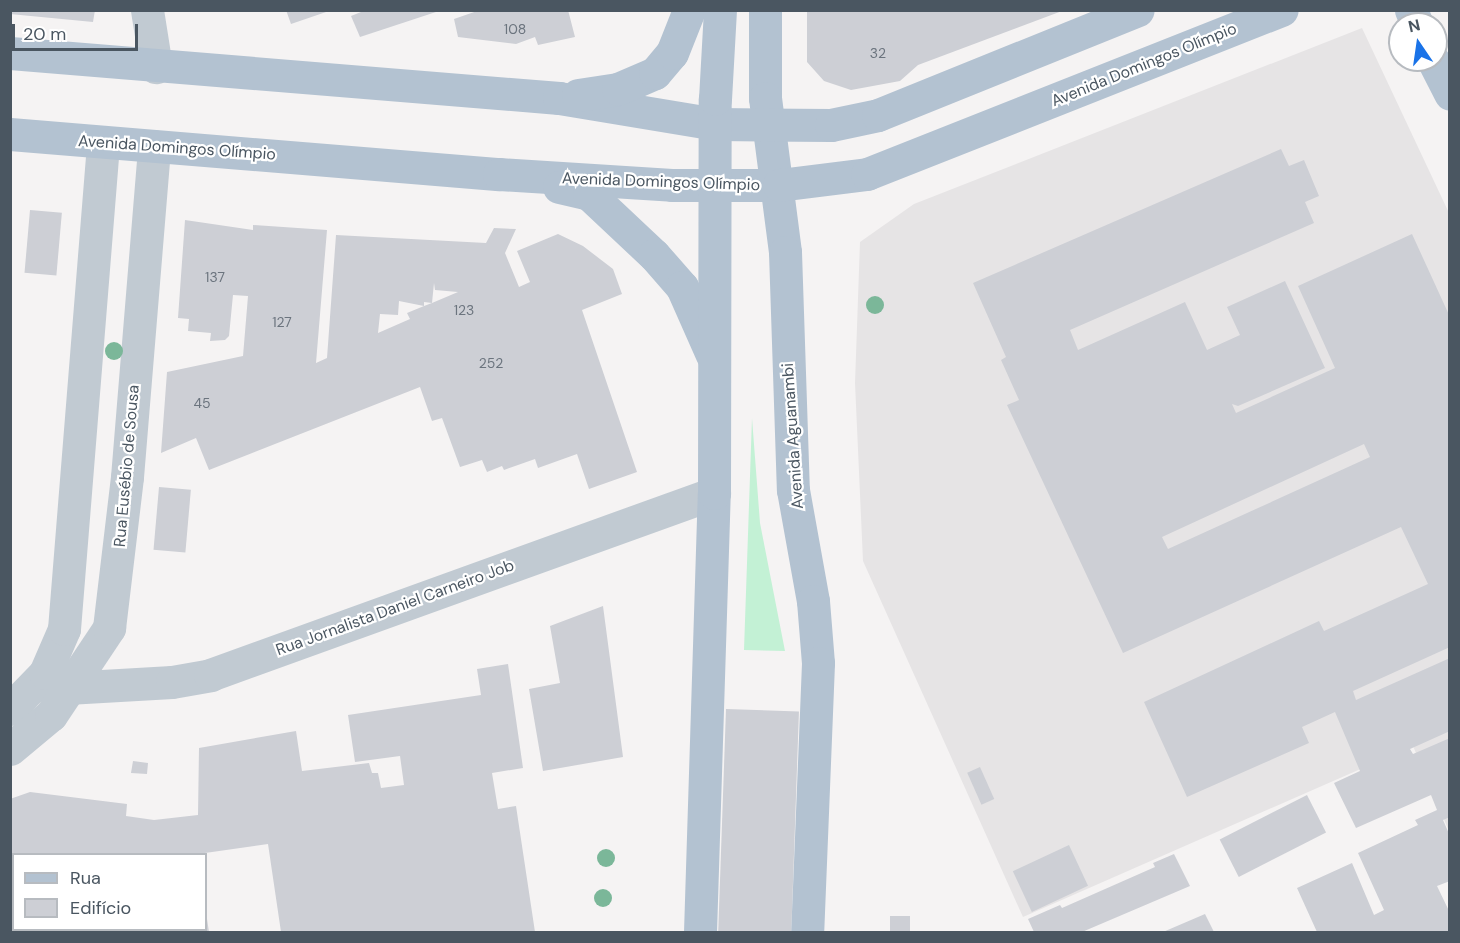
<!DOCTYPE html>
<meta charset="utf-8">
<style>
body{margin:0}
#map{position:relative;width:1460px;height:943px;overflow:hidden;background:#f5f3f3;font-family:"DM Sans",sans-serif}
div>[style]{position:absolute}
[style*='--x']{left:calc(var(--x)*1px);top:calc(var(--y)*1px);width:calc(var(--w)*1px);rotate:calc(var(--a)*1deg)}
.education>*{inset:0;background:#e6e4e5}
.green>*{inset:0;background:#c3f1d5}
.building>*{inset:0;background:#cdcfd5;transform-origin:0 0}
.minor>*{height:33px;margin:-16.5px;padding:0 16.5px;transform-origin:16.5px;border-radius:16.5px;background:#c1cad2}
.major>*{height:33px;margin:-16.5px;padding:0 16.5px;transform-origin:16.5px;border-radius:16.5px;background:#b3c2d1}
.trees>*{width:18px;height:18px;margin:-9px;border-radius:50%;background:#7bb799}
span{translate:-50% -50%;white-space:nowrap;text-align:center;line-height:1.15;-webkit-text-stroke:4.5px #fff;paint-order:stroke}
.number-label{font-size:14px;color:#6b747e}
.number-label span{-webkit-text-stroke-width:0}
.street-label{font-size:16px;color:#4a5661}
.frame{position:absolute;inset:0;border:12px solid #4a5661;pointer-events:none}
.legend{position:absolute;left:12px;top:853px;width:195px;height:78px;box-sizing:border-box;background:#fff;border:2px solid #b7bbc0;margin:0;padding:8px 10px;list-style:none;font-size:18px;color:#4a5661}
.legend li{display:flex;align-items:center;gap:12px;height:30px}
.legend b{width:30px;border:2px solid #b7bbc0}
.north{position:absolute;left:1388px;top:12px;width:60px;height:60px;box-sizing:border-box;background:#fff;border:2px solid #b7bbc0;border-radius:50%;rotate:347deg;font-size:16px;font-weight:700;line-height:24px;text-align:center;color:#4a5661}
.north::after{content:'';display:block;margin:auto;width:21px;height:27px;background:#1a73e8;clip-path:polygon(50% 0,100% 100%,50% 72%,0 100%)}
.scale{position:absolute;left:12px;top:24px;width:126px;height:27px;box-sizing:border-box;border:3px solid #4a5661;border-top:0;padding-left:8px;font-size:18px;line-height:21px;white-space:nowrap;color:#4a5661;-webkit-text-stroke:4px #fff;paint-order:stroke}
</style>
<div id="map">
<div class="education">
<i style="clip-path:polygon(1362px 28px,1449px 213px,1449px 831px,1413px 746px,1023px 917px,863px 561px,855px 383px,860px 242px,914px 204px)"></i>
</div>
<div class="green">
<i style="clip-path:polygon(752px 418px,760px 523px,785px 651px,744px 650px)"></i>
</div>
<div class="building">
<i style="clip-path:polygon(10px 10px,95px 10px,93px 22px,10px 14px)"></i>
<i style="clip-path:polygon(286px 10px,329px 10px,329px 11px,291px 24px)"></i>
<i style="clip-path:polygon(366px 10px,439px 10px,439px 11px,360px 37px,351px 16px)"></i>
<i style="clip-path:polygon(480px 10px,568px 10px,575px 37px,538px 45px,535px 37px,516px 44px,458px 37px,454px 19px)"></i>
<i style="clip-path:polygon(807px 10px,1062px 10px,1062px 11px,918px 65px,900px 81px,851px 90px,824px 81px,807px 62px)"></i>
<i style="clip-path:polygon(evenodd,1281px 149px,1289px 166px,1304px 160px,1319px 196px,1305px 202px,1314px 223px,1070px 330px,1078px 350px,1185px 302px,1207px 350px,1240px 335px,1227px 307px,1285px 281px,1325px 368px,1238px 406px,1232px 404px,1236px 413px,1335px 368px,1298px 286px,1412px 234px,1450px 317px,1450px 647px,1353px 691px,1356px 700px,1450px 658px,1450px 731px,1410px 749px,1413px 754px,1450px 738px,1450px 817px,1443px 820px,1450px 836px,1450px 881px,1437px 886px,1450px 913px,1450px 932px,1317px 932px,1297px 888px,1352px 863px,1374px 915px,1384px 910px,1358px 853px,1418px 825px,1415px 820px,1437px 810px,1431px 795px,1356px 828px,1334px 783px,1360px 771px,1335px 712px,1302px 727px,1309px 743px,1187px 797px,1144px 702px,1319px 621px,1324px 631px,1428px 584px,1401px 527px,1123px 653px,1007px 405px,1019px 400px,1001px 360px,1006px 357px,973px 283px,1281px 149px,1364px 444px,1370px 457px,1168px 549px,1162px 537px,1364px 444px)"></i>
<i style="left:30px;top:210px;width:32px;height:63px;rotate:5deg"></i>
<i style="clip-path:polygon(evenodd,185px 220px,253px 230px,253px 225px,327px 230px,316px 363px,327px 358px,336px 235px,486px 243px,494px 228px,516px 229px,505px 253px,519px 287px,530px 282px,517px 251px,558px 234px,583px 246px,613px 269px,622px 294px,582px 310px,637px 472px,589px 489px,577px 454px,538px 468px,535px 459px,504px 470px,502px 466px,487px 472px,482px 460px,460px 467px,442px 418px,432px 421px,420px 387px,209px 470px,196px 438px,161px 453px,167px 372px,243px 356px,248px 296px,233px 295px,229px 336px,225px 340px,210px 341px,211px 333px,188px 331px,189px 319px,178px 318px,185px 220px,434px 283px,435px 290px,458px 292px,432px 303px,424px 306px,424px 302px,432px 303px,434px 283px,185px 220px,399px 301px,424px 306px,407px 313px,410px 319px,378px 333px,380px 314px,398px 315px,399px 301px)"></i>
<i style="left:159px;top:487px;width:32px;height:63px;rotate:5deg"></i>
<i style="clip-path:polygon(603px 606px,623px 757px,543px 771px,529px 689px,560px 683px,550px 626px)"></i>
<i style="clip-path:polygon(508px 664px,523px 768px,492px 773px,498px 809px,516px 806px,535px 932px,281px 932px,268px 844px,198px 854px,14px 854px,14px 930px,206px 930px,207px 919px,209px 932px,10px 932px,10px 799px,30px 792px,127px 804px,126px 816px,154px 820px,198px 815px,199px 748px,296px 731px,302px 771px,369px 763px,372px 773px,378px 773px,381px 788px,404px 785px,400px 756px,355px 762px,348px 715px,481px 695px,477px 669px)"></i>
<i style="left:726px;top:709px;width:73px;height:223px;rotate:2deg"></i>
<i style="clip-path:polygon(133px 761px,148px 763px,147px 774px,131px 773px)"></i>
<i style="left:980px;top:767px;width:35px;height:14px;rotate:66deg"></i>
<i style="left:1307px;top:795px;width:42px;height:98px;rotate:63deg"></i>
<i style="left:1069px;top:845px;width:45px;height:62px;rotate:65deg"></i>
<i style="clip-path:polygon(1174px 854px,1190px 886px,1082px 932px,1034px 932px,1028px 919px,1060px 905px,1062px 908px,1155px 867px,1153px 863px)"></i>
<i style="clip-path:polygon(1205px 914px,1214px 932px,1163px 932px)"></i>
<i style="left:890px;top:916px;width:20px;height:16px"></i>
</div>
<div class="minor">
<i style="--x:147;--y:10;--w:58;--a:81"></i>
<i style="--x:67;--y:688;--w:105;--a:-3.3"></i>
<i style="--x:172;--y:682;--w:39;--a:-10"></i>
<i style="--x:210;--y:675;--w:536;--a:-19.86"></i>
<i style="--x:10;--y:709;--w:50;--a:-45.8"></i>
<i style="--x:45;--y:673;--w:48;--a:-66.6"></i>
<i style="--x:64;--y:629;--w:488;--a:-85.4"></i>
<i style="--x:10;--y:749;--w:53;--a:-39.7"></i>
<i style="--x:51;--y:715;--w:105;--a:-56.3"></i>
<i style="--x:109;--y:628;--w:152;--a:-83.2"></i>
<i style="--x:127;--y:477;--w:332;--a:-85.3"></i>
</div>
<div class="major">
<i style="--x:765;--y:10;--w:88;--a:90"></i>
<i style="--x:765;--y:98;--w:155;--a:82.6"></i>
<i style="--x:785;--y:252;--w:238;--a:88.1"></i>
<i style="--x:793;--y:490;--w:113;--a:79.8"></i>
<i style="--x:813;--y:601;--w:62;--a:85.4"></i>
<i style="--x:818;--y:663;--w:269;--a:92.3"></i>
<i style="--x:1411;--y:10;--w:15;--a:67"></i>
<i style="--x:10;--y:53;--w:551;--a:4.69"></i>
<i style="--x:559;--y:98;--w:159;--a:9.4"></i>
<i style="--x:716;--y:124;--w:115;--a:0.5"></i>
<i style="--x:831;--y:125;--w:48;--a:-12"></i>
<i style="--x:878;--y:115;--w:280;--a:-22"></i>
<i style="--x:1433;--y:60;--w:38;--a:63"></i>
<i style="--x:578;--y:95;--w:40;--a:-8.5"></i>
<i style="--x:618;--y:89;--w:40;--a:-23.4"></i>
<i style="--x:655;--y:73;--w:26;--a:-50"></i>
<i style="--x:672;--y:53;--w:46;--a:-68.4"></i>
<i style="--x:10;--y:134;--w:491;--a:4.7"></i>
<i style="--x:499;--y:174;--w:173;--a:3.6"></i>
<i style="--x:672;--y:185;--w:107;--a:0"></i>
<i style="--x:779;--y:185;--w:89;--a:-7.1"></i>
<i style="--x:867;--y:174;--w:446;--a:-21.6"></i>
<i style="--x:559;--y:187;--w:31;--a:13"></i>
<i style="--x:589;--y:194;--w:89;--a:43.2"></i>
<i style="--x:654;--y:255;--w:43;--a:48.8"></i>
<i style="--x:682;--y:287;--w:74;--a:66.2"></i>
<i style="--x:700;--y:932;--w:439;--a:-88.2"></i>
<i style="--x:714;--y:493;--w:394;--a:-89.9"></i>
<i style="--x:715;--y:99;--w:89;--a:-86.8"></i>
</div>
<div class="trees">
<i style="left:875px;top:305px"></i>
<i style="left:114px;top:351px"></i>
<i style="left:606px;top:858px"></i>
<i style="left:603px;top:898px"></i>
</div>
<div class="number-label">
<span style="left:515px;top:29px">108</span>
<span style="left:878px;top:53px">32</span>
<span style="left:215px;top:277px">137</span>
<span style="left:464px;top:310px">123</span>
<span style="left:282px;top:322px">127</span>
<span style="left:491px;top:363px">252</span>
<span style="left:202px;top:403px">45</span>
</div>
<div class="street-label">
<span style="left:1144px;top:65px;rotate:-22deg">Avenida Domingos Olímpio</span>
<span style="left:177px;top:148px;rotate:4deg">Avenida Domingos Olímpio</span>
<span style="left:661px;top:182px;rotate:2deg">Avenida Domingos Olímpio</span>
<span style="left:793px;top:436px;rotate:-94deg">Avenida Aguanambi</span>
<span style="left:127px;top:466px;rotate:-85deg">Rua Eusébio de Sousa</span>
<span style="left:395px;top:608px;rotate:-20deg">Rua Jornalista Daniel Carneiro Job</span>
</div>
<div class="frame"></div>
<ul class="legend">
<li><b style="height:8px;background:#b3c2d1"></b>Rua</li>
<li><b style="height:16px;background:#cdcfd5"></b>Edifício</li>
</ul>
<div class="north">N</div>
<div class="scale">20 m</div>
</div>
